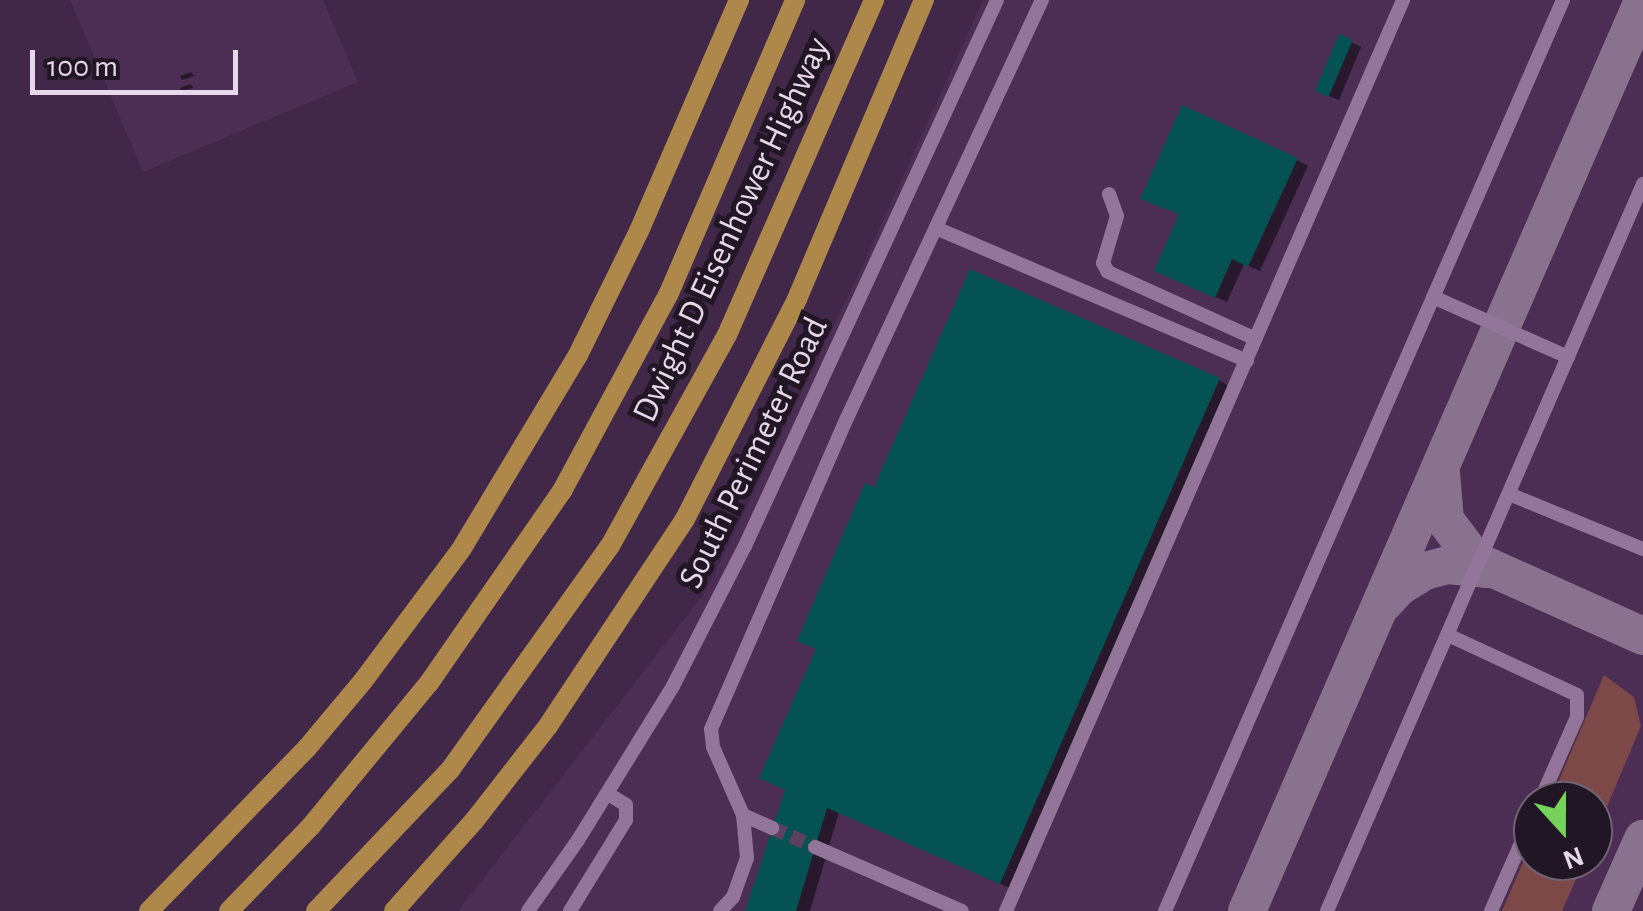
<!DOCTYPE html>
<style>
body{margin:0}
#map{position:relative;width:1643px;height:911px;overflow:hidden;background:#412748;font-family:"Alegreya Sans",sans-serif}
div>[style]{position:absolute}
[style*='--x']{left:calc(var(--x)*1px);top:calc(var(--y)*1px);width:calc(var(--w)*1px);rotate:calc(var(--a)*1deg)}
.built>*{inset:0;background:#4c2d54}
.green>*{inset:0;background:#7c4848}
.shadow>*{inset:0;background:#0007}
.taxiway>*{height:38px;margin:-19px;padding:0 19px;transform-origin:19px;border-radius:19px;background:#88728e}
.building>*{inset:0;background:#055255;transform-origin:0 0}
.minor-tunnel>*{height:14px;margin-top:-7px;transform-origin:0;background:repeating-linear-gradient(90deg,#5a4160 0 14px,transparent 0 21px)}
.minor>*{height:14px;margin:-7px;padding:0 7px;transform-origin:7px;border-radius:7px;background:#93759a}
.highway>*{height:20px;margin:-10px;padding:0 10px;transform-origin:10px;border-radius:10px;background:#ad884a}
span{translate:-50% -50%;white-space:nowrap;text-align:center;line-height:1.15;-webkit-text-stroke:10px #211624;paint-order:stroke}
.street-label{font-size:35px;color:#e7d7eb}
.north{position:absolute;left:1513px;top:781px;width:100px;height:100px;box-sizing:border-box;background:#211624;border:2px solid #706374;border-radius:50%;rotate:159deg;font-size:28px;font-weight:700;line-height:40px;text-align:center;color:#e7d7eb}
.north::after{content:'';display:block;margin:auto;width:35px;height:45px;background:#75d25b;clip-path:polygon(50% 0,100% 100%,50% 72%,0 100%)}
.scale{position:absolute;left:30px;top:50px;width:208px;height:45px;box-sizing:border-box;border:5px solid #e7d7eb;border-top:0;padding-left:12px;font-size:30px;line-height:35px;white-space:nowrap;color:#e7d7eb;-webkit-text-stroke:8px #211624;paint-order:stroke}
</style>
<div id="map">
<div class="built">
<i style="clip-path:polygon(70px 0,323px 0,358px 82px,143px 172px)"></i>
<i style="clip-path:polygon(evenodd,983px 0,1643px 0,1643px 911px,458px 911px,706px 591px,860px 271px,983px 0,1533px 801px,1593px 801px,1593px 861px,1533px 861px,1533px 801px)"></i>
</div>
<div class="green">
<i style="clip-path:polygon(1604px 675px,1634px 697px,1641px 726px,1593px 840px,1593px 801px,1550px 801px)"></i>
<i style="clip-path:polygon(1533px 839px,1533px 861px,1584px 861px,1562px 911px,1502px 911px)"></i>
</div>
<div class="shadow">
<i style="clip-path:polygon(1340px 37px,1361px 47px,1339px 100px,1326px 95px)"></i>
<i style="clip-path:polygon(191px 72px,194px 76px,182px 80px,180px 76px)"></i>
<i style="clip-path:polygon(191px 84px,193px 88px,181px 91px,180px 88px)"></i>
<i style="clip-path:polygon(1297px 160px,1308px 166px,1260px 271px,1244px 264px,1227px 302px,1169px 277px)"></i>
<i style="clip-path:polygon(1219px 380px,1230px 387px,1012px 889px,839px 812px,810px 911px,748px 911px,788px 790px,818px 650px,875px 490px)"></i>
</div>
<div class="taxiway">
<i style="--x:1441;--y:473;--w:47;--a:85.1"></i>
<i style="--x:1445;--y:520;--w:51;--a:52.9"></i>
<i style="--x:1476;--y:561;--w:183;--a:24.2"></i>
<i style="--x:1384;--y:603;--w:22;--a:-47"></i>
<i style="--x:1399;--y:587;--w:31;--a:-32"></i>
<i style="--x:1425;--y:571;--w:24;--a:-15"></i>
<i style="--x:1448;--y:565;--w:40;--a:5.7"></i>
<i style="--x:1247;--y:911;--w:992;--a:-66.48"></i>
<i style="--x:1611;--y:911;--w:79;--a:-66"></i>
</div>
<div class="building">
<i style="left:1339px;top:34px;width:15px;height:62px;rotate:23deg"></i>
<i style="clip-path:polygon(1182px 105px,1298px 158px,1248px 267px,1232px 259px,1215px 298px,1154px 271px,1179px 214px,1140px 199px)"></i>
<i style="clip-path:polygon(970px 269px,1220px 378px,1000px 884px,827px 808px,796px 911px,745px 911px,785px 790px,759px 778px,816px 649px,797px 641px,865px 483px,874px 487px)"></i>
</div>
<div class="minor-tunnel">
<i style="--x:772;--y:828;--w:47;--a:23.8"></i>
</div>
<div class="minor">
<i style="--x:1109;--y:194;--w:23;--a:70"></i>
<i style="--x:1117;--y:216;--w:49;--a:106.6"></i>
<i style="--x:1103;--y:263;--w:10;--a:61"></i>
<i style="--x:1108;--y:272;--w:162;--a:24.4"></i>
<i style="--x:938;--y:229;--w:336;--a:23.1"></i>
<i style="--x:1433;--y:297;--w:148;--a:24"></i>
<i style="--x:1509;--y:494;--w:145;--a:22.3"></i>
<i style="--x:1448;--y:635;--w:142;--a:24.9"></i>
<i style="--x:1577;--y:695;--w:22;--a:90"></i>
<i style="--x:1577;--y:717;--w:92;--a:113.8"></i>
<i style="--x:743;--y:815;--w:32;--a:24"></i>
<i style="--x:815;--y:847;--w:160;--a:23.5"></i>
<i style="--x:528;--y:911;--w:87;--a:-54.8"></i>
<i style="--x:578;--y:840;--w:181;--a:-58.3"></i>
<i style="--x:673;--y:686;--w:157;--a:-62.8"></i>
<i style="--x:745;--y:546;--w:601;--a:-65.22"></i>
<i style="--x:570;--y:911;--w:107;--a:-58.4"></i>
<i style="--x:626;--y:820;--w:15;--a:-90"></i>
<i style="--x:626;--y:805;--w:22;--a:-148"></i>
<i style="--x:720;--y:911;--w:19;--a:-47"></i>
<i style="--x:733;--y:897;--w:41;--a:-70.3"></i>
<i style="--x:747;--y:858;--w:43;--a:-95.3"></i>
<i style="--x:743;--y:815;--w:74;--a:-113.8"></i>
<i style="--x:713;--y:747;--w:18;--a:-96"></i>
<i style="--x:711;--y:729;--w:339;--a:-66.4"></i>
<i style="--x:847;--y:418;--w:461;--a:-65"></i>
<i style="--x:1006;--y:911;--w:994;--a:-66.45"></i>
<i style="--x:1165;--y:911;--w:994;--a:-66.4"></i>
<i style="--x:1327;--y:911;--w:793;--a:-66.51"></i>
<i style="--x:1491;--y:911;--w:104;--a:-66.1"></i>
</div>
<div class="highway">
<i style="--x:149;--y:911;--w:227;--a:-45.9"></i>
<i style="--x:307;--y:748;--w:87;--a:-50.1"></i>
<i style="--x:363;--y:681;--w:166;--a:-53.3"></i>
<i style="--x:462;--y:548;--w:225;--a:-59"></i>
<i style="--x:578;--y:355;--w:138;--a:-63.8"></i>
<i style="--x:639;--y:231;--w:252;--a:-66.6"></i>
<i style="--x:229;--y:911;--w:118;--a:-46"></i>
<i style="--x:311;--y:826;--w:185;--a:-50.5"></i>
<i style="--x:429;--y:683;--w:234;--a:-55.3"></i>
<i style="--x:562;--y:491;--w:225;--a:-61.6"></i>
<i style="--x:669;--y:293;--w:319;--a:-66.7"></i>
<i style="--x:316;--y:911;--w:195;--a:-46.5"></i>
<i style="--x:450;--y:770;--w:275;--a:-54.5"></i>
<i style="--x:610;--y:546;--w:241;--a:-61"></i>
<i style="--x:727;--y:335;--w:366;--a:-66.3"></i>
<i style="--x:394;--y:911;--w:120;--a:-48.4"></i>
<i style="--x:474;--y:821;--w:120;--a:-52.1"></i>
<i style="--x:548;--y:726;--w:248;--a:-56.5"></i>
<i style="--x:685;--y:519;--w:247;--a:-63"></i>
<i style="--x:797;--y:299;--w:325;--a:-67"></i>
</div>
<div class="street-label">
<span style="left:732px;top:230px;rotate:-65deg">Dwight D Eisenhower Highway</span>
<span style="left:754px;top:453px;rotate:-64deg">South Perimeter Road</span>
</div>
<div class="north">N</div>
<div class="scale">100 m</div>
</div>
